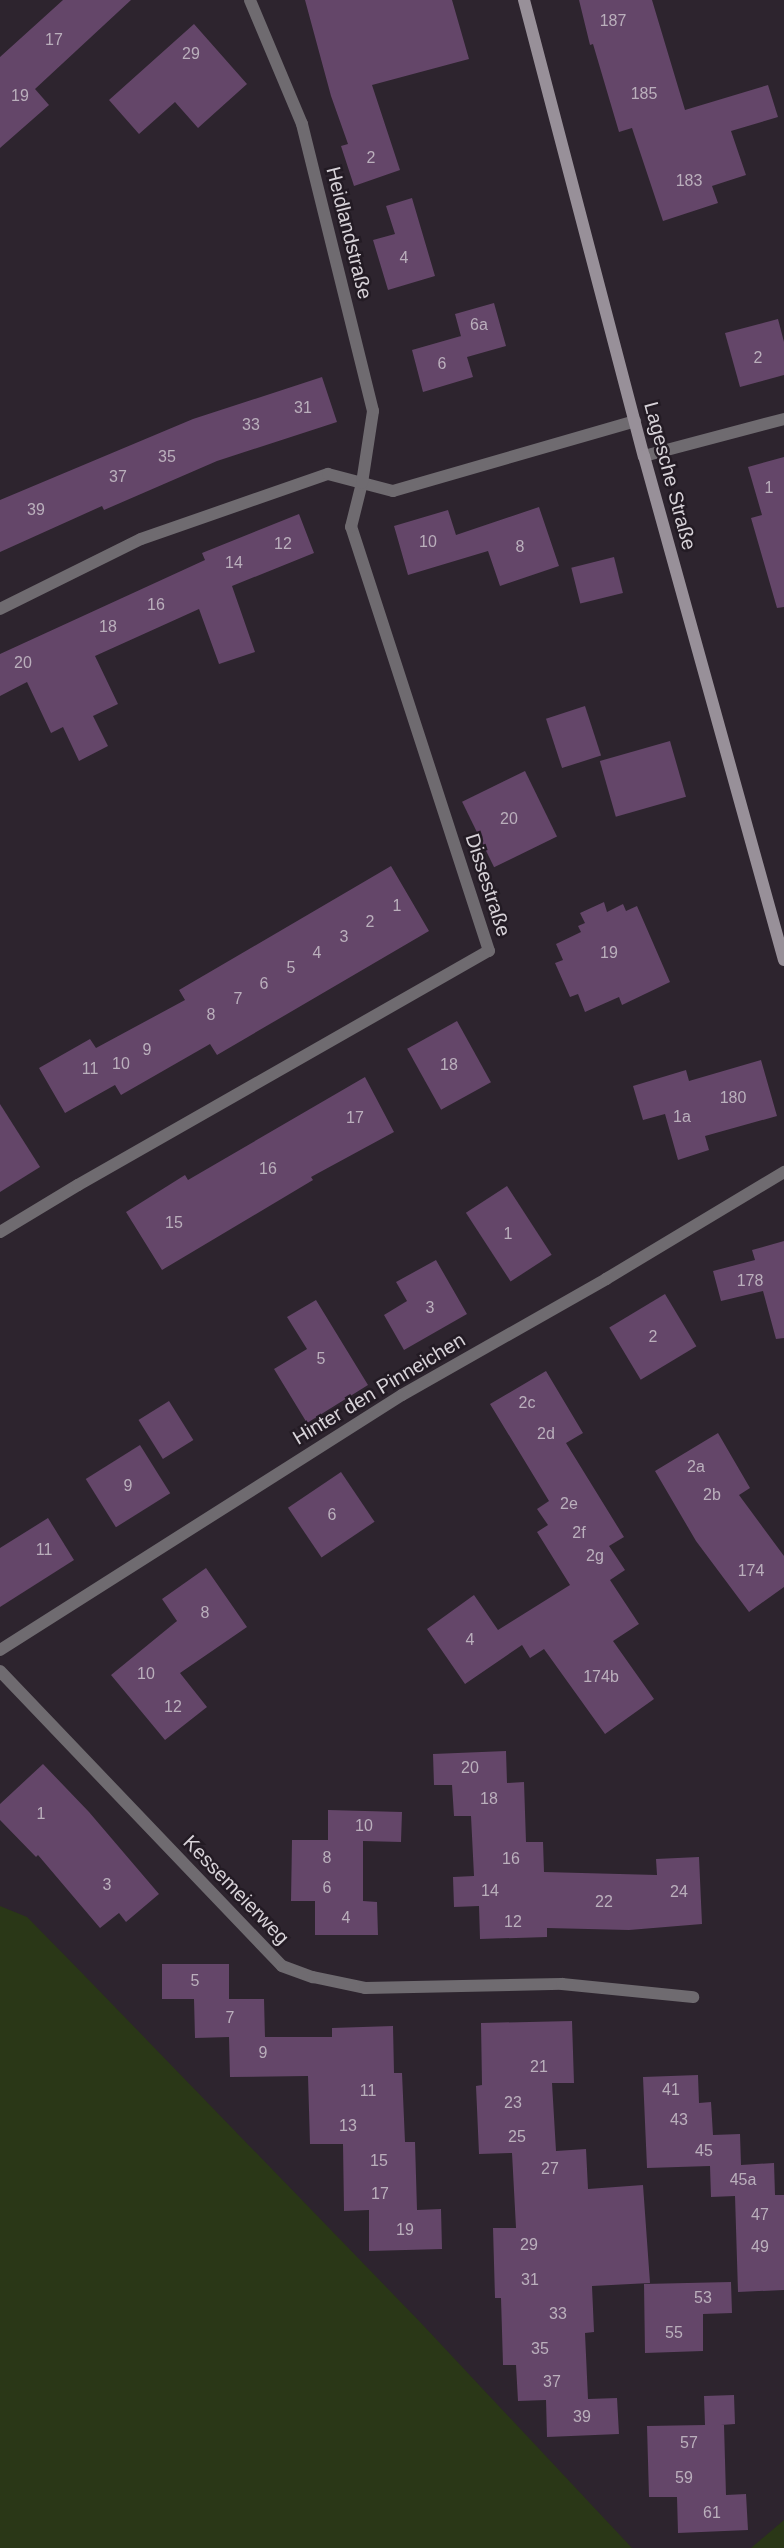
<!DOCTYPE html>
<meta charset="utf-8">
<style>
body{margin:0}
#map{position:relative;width:784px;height:2548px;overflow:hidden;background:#2d242e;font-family:Helvetica,sans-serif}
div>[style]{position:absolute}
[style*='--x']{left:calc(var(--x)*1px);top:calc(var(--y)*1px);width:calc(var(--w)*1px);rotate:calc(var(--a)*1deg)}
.green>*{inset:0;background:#2a3717}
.building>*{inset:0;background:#644669;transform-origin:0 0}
.street>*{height:12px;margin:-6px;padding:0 6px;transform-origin:6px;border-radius:6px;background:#6f6b70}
.secondary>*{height:12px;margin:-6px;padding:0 6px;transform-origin:6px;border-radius:6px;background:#989099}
span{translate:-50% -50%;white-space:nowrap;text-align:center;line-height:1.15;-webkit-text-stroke:5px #231b24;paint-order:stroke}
.number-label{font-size:16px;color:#baafbc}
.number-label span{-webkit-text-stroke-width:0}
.street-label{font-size:20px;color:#d7d2d8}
</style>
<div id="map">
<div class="green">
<i style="clip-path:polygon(0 1906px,27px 1917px,82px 1973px,421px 2323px,632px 2548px,0 2548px)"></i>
<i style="clip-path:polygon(784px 2520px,784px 2548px,751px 2548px)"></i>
</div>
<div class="building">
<i style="clip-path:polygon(63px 0,131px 0,35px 89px,49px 105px,0 148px,0 57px)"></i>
<i style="clip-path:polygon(305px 0,452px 0,469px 59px,372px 85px,400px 170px,354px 186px,341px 146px,348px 144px,331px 96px)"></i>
<i style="clip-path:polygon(579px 0,652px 0,685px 110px,768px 85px,778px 117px,731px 131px,746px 175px,712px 186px,718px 203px,663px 221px,632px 128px,619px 132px,593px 44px,590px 45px)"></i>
<i style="clip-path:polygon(194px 24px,247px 84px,198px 128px,175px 102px,139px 134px,109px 100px)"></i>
<i style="clip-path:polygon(412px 198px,435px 276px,388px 290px,373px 240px,395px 234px,386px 206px)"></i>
<i style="clip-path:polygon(494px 303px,506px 346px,467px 357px,473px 377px,423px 392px,412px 350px,461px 336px,462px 340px,455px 314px)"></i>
<i style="clip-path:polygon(778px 319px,784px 342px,784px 375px,740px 387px,725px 333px)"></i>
<i style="clip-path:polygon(322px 377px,337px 422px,217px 461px,104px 510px,102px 506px,0 552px,0 500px,193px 419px)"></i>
<i style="clip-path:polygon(784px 457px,784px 607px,777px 608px,751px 518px,762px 515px,748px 467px)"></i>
<i style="clip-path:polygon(539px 507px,559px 566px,500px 586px,488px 551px,408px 575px,394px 526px,448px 510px,456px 535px)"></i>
<i style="clip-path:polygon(299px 514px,314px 553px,232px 586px,255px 652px,219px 664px,199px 609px,95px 656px,118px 704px,93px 716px,108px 746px,79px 761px,63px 727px,51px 733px,27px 682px,0 696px,0 654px,205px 560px,202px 553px)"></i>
<i style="left:614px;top:557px;width:37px;height:44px;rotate:76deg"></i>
<i style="left:585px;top:706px;width:52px;height:41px;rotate:72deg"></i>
<i style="left:670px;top:741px;width:58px;height:73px;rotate:74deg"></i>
<i style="left:525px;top:771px;width:73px;height:70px;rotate:64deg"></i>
<i style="clip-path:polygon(391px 866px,429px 931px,217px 1055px,210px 1044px,121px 1095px,115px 1085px,65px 1113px,39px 1068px,90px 1039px,96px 1048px,185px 1000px,179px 990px)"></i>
<i style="clip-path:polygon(604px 902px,607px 912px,623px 904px,626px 911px,637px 906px,670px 982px,622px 1005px,619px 997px,585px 1012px,578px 994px,570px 997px,555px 963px,563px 960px,556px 944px,581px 932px,578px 926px,585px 923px,580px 913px)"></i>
<i style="left:457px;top:1021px;width:70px;height:57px;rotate:61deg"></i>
<i style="clip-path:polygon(761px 1060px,777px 1116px,705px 1136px,709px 1150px,678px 1160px,665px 1114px,643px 1120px,633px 1086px,686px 1070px,689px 1081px)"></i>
<i style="clip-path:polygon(365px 1077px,394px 1132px,311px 1177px,313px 1180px,162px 1270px,126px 1212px,185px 1175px,188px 1180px)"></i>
<i style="clip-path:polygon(0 1104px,40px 1167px,0 1192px)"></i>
<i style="left:507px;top:1186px;width:82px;height:49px;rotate:57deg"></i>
<i style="clip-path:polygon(784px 1241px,784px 1338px,776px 1339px,763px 1291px,721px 1301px,713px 1271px,755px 1260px,752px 1250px)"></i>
<i style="clip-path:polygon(436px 1260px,467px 1314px,404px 1350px,384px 1315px,407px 1301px,396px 1282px)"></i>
<i style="left:665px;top:1294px;width:61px;height:65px;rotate:59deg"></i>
<i style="clip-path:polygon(316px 1300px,368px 1385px,307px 1423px,274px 1369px,307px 1349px,287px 1317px)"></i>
<i style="clip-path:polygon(546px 1371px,583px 1433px,566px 1443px,624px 1537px,609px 1546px,625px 1570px,610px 1580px,639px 1624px,613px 1641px,654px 1699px,605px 1734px,544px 1649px,530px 1658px,522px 1645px,465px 1684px,427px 1629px,474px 1595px,498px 1630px,570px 1585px,537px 1532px,548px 1525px,537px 1509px,549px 1501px,490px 1404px)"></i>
<i style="left:169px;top:1401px;width:46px;height:36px;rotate:58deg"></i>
<i style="clip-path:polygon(718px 1433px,750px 1488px,739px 1495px,784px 1556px,784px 1587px,749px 1612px,696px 1541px,655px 1471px)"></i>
<i style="left:140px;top:1445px;width:57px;height:64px;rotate:58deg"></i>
<i style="left:341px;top:1472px;width:60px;height:64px;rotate:56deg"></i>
<i style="clip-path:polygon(48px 1518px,74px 1560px,0 1607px,0 1548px)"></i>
<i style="clip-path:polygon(206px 1568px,247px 1627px,180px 1673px,207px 1707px,165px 1740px,111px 1675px,177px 1621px,162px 1599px)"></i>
<i style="clip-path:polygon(506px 1751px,507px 1783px,524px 1782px,526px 1842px,543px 1842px,544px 1872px,657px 1875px,656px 1859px,699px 1857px,702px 1924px,629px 1930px,547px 1928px,547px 1937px,480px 1939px,479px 1906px,454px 1907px,453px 1877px,474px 1876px,471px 1816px,454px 1816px,452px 1785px,434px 1785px,433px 1754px)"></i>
<i style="clip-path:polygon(43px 1764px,89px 1812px,159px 1894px,126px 1922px,119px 1913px,100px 1928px,38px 1855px,36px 1857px,0 1820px,0 1804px)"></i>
<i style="clip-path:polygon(328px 1810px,402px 1812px,401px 1842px,363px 1841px,363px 1901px,377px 1902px,378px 1935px,315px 1935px,315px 1901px,291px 1901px,292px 1840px,328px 1840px)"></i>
<i style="clip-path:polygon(162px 1964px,229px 1964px,229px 1999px,264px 1999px,265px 2037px,332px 2037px,332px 2028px,393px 2026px,394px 2073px,402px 2073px,405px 2142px,415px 2142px,417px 2210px,441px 2209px,442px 2249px,369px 2251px,369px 2210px,344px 2211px,343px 2144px,310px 2144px,308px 2076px,230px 2077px,229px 2037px,195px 2038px,194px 1999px,162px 1999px)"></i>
<i style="clip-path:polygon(572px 2021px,574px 2083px,552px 2083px,556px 2151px,586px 2149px,588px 2189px,643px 2185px,650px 2283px,592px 2286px,594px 2332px,585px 2333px,588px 2399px,617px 2398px,619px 2434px,547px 2437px,546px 2400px,518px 2401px,516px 2365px,503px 2365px,501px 2298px,495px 2298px,493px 2228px,516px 2228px,512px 2153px,479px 2154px,476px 2086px,482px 2085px,481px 2023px)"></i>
<i style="clip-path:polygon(698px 2075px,699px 2103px,711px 2102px,713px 2135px,740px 2134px,741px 2165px,774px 2163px,775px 2195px,784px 2195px,784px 2290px,738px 2292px,735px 2196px,711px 2197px,710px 2166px,647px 2168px,643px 2077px)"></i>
<i style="clip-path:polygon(731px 2282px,732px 2313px,703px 2314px,703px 2351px,645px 2353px,644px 2284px)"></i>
<i style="clip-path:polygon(734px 2395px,735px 2424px,721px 2425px,724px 2425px,726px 2495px,746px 2494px,748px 2530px,678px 2533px,677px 2497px,649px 2497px,647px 2426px,705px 2425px,704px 2396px)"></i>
</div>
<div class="street">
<i style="--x:644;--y:456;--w:145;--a:-14.8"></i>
<i style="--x:0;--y:609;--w:157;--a:-26.4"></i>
<i style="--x:141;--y:539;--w:198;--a:-19.2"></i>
<i style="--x:328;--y:474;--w:67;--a:14.7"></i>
<i style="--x:393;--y:491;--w:252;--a:-16.1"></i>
<i style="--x:0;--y:1232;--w:91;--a:-31.1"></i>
<i style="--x:78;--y:1185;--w:473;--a:-29.7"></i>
<i style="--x:489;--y:951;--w:446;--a:-108"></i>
<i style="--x:351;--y:527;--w:45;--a:-76"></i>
<i style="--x:362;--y:483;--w:73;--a:-81.3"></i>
<i style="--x:373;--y:411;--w:296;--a:-103.9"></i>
<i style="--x:302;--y:124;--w:134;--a:-112.8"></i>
<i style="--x:0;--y:1650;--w:476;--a:-32.4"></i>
<i style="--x:402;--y:1395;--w:235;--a:-29.6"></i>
<i style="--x:606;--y:1279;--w:208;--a:-31"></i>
<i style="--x:0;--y:1671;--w:408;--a:46.3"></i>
<i style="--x:282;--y:1966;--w:33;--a:20"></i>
<i style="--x:313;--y:1977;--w:53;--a:11.9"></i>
<i style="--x:365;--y:1988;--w:197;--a:-1.2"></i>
<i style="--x:562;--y:1984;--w:132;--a:5.7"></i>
</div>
<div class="secondary">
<i style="--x:524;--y:0;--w:472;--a:75.3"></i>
<i style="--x:644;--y:456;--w:523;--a:74.48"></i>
</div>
<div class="number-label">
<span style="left:613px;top:21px">187</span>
<span style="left:54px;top:40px">17</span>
<span style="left:191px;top:54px">29</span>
<span style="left:644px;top:94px">185</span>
<span style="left:20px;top:96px">19</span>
<span style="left:371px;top:158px">2</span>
<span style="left:689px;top:181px">183</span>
<span style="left:404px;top:258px">4</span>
<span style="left:479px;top:325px">6a</span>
<span style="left:758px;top:358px">2</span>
<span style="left:442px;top:364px">6</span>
<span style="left:303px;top:408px">31</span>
<span style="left:251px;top:425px">33</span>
<span style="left:167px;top:457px">35</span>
<span style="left:118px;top:477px">37</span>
<span style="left:769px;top:488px">1</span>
<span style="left:36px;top:510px">39</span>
<span style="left:428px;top:542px">10</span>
<span style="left:283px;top:544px">12</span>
<span style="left:520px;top:547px">8</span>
<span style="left:234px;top:563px">14</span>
<span style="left:156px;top:605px">16</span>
<span style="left:108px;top:627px">18</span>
<span style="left:23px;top:663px">20</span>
<span style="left:509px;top:819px">20</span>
<span style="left:397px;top:906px">1</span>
<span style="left:370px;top:922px">2</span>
<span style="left:344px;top:937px">3</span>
<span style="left:317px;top:953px">4</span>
<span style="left:609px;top:953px">19</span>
<span style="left:291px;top:968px">5</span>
<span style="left:264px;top:984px">6</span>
<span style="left:238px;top:999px">7</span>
<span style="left:211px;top:1015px">8</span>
<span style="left:147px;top:1050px">9</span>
<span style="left:121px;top:1064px">10</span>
<span style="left:449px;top:1065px">18</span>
<span style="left:90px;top:1069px">11</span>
<span style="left:733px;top:1098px">180</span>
<span style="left:682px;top:1117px">1a</span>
<span style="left:355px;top:1118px">17</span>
<span style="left:268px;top:1169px">16</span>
<span style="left:174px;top:1223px">15</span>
<span style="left:508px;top:1234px">1</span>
<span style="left:750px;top:1281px">178</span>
<span style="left:430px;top:1308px">3</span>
<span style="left:653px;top:1337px">2</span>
<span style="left:321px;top:1359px">5</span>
<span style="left:527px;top:1403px">2c</span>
<span style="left:546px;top:1434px">2d</span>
<span style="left:696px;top:1467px">2a</span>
<span style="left:128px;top:1486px">9</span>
<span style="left:712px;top:1495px">2b</span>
<span style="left:569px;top:1504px">2e</span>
<span style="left:332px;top:1515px">6</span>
<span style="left:579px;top:1533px">2f</span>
<span style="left:44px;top:1550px">11</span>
<span style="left:595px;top:1556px">2g</span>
<span style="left:751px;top:1571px">174</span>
<span style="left:205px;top:1613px">8</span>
<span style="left:470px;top:1640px">4</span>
<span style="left:146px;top:1674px">10</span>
<span style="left:601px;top:1677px">174b</span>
<span style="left:173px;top:1707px">12</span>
<span style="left:470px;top:1768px">20</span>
<span style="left:489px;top:1799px">18</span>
<span style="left:41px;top:1814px">1</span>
<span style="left:364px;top:1826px">10</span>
<span style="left:327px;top:1858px">8</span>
<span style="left:511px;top:1859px">16</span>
<span style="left:107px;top:1885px">3</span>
<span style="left:327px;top:1888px">6</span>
<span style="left:490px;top:1891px">14</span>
<span style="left:679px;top:1892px">24</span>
<span style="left:604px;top:1902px">22</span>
<span style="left:346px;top:1918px">4</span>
<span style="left:513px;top:1922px">12</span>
<span style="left:195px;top:1981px">5</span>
<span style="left:230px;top:2018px">7</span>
<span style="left:263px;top:2053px">9</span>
<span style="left:539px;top:2067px">21</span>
<span style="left:671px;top:2090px">41</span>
<span style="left:368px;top:2091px">11</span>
<span style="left:513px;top:2103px">23</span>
<span style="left:679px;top:2120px">43</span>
<span style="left:348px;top:2126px">13</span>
<span style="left:517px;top:2137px">25</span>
<span style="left:704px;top:2151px">45</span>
<span style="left:379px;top:2161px">15</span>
<span style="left:550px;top:2169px">27</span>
<span style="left:743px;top:2180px">45a</span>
<span style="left:380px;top:2194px">17</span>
<span style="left:760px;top:2215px">47</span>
<span style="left:405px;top:2230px">19</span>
<span style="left:529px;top:2245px">29</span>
<span style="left:760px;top:2247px">49</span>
<span style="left:530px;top:2280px">31</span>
<span style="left:703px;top:2298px">53</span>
<span style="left:558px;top:2314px">33</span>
<span style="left:674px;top:2333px">55</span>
<span style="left:540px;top:2349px">35</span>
<span style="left:552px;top:2382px">37</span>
<span style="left:582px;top:2417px">39</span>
<span style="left:689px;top:2443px">57</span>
<span style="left:684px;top:2478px">59</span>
<span style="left:712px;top:2513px">61</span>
</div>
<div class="street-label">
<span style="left:349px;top:233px;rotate:76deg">Heidlandstraße</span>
<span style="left:670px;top:476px;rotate:75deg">Lagesche Straße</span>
<span style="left:488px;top:885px;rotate:72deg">Dissestraße</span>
<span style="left:379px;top:1389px;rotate:-31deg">Hinter den Pinneichen</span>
<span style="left:236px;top:1890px;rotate:46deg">Kessemeierweg</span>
</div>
</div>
